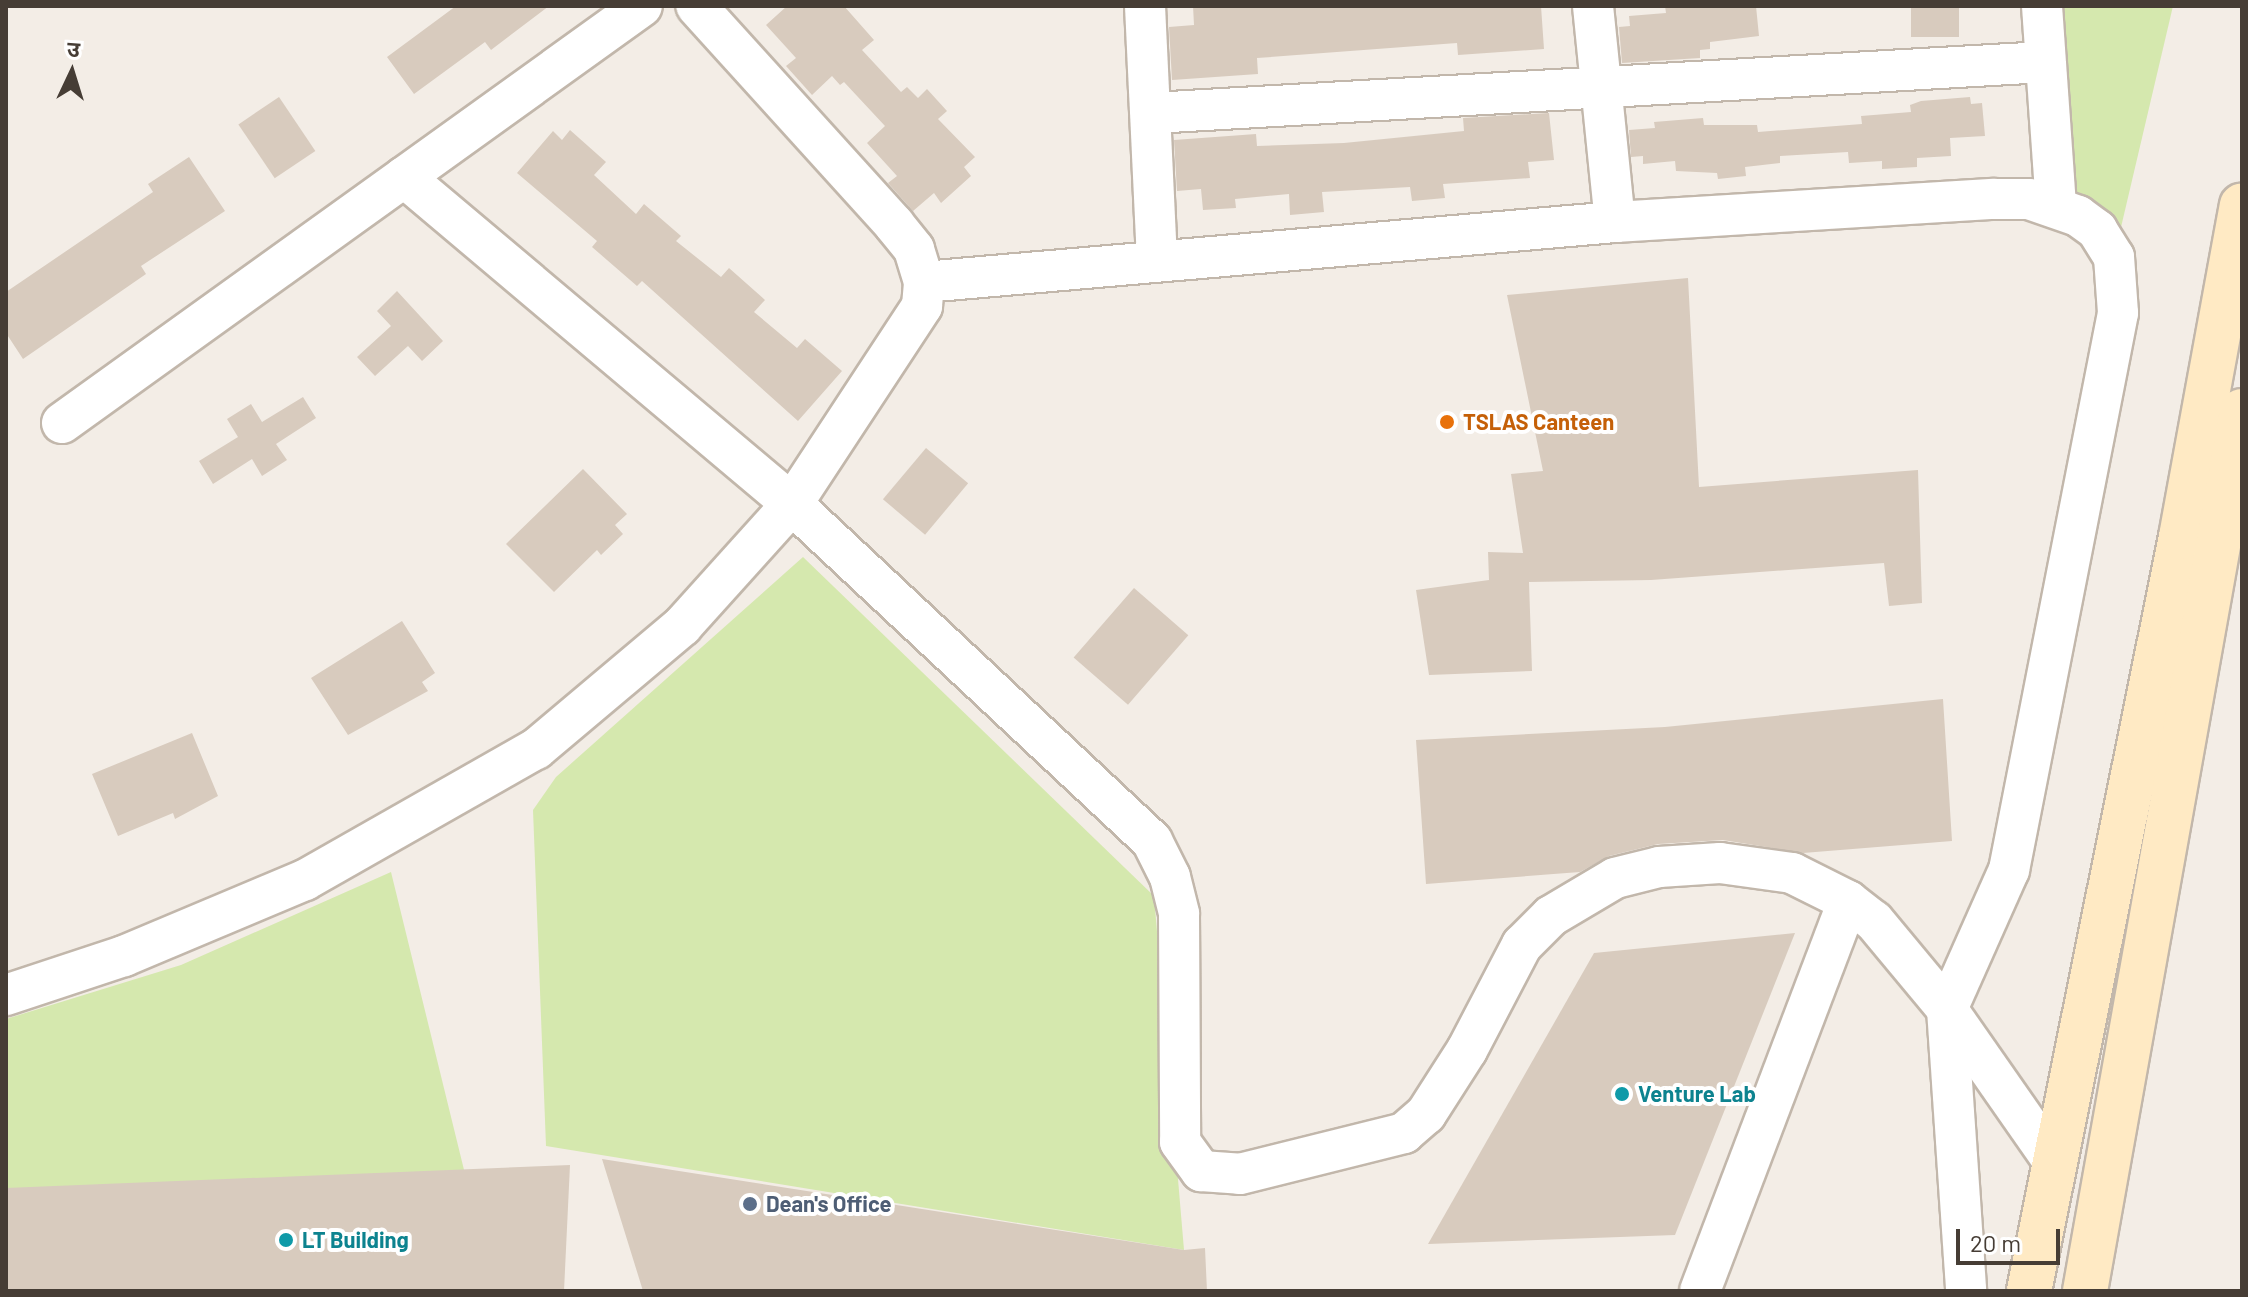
<!DOCTYPE html>
<meta charset="utf-8">
<style>
body{margin:0}
#map{position:relative;width:2248px;height:1297px;overflow:hidden;background:#f3ede6;font-family:Barlow,"Noto Sans Devanagari",sans-serif}
div>[style]{position:absolute}
[style*='--x']{left:calc(var(--x)*1px);top:calc(var(--y)*1px);width:calc(var(--w)*1px);rotate:calc(var(--a)*1deg)}
.green>*{inset:0;background:#d5e8ae}
.building>*{inset:0;background:#d8cbbe;transform-origin:0 0}
.roads{filter:drop-shadow(2px 0 #c2b7ab) drop-shadow(-2px 0 #c2b7ab) drop-shadow(0 2px #c2b7ab) drop-shadow(0 -2px #c2b7ab)}
.street>*{height:40px;margin:-20px;padding:0 20px;transform-origin:20px;border-radius:20px;background:#fff}
.secondary>*{height:44px;margin:-22px;padding:0 22px;transform-origin:22px;border-radius:22px;background:#ffeac4}
.dots>*{width:22px;height:22px;translate:-50% -50%;box-sizing:border-box;border:4px solid #fff;border-radius:50%}
span{translate:-50% -50%;white-space:nowrap;text-align:center;line-height:1.15;-webkit-text-stroke:8px #fff;paint-order:stroke}
.food-label{font-size:22px;color:#c56008;font-weight:700}
.left{translate:0 -50%;text-align:left}
.culture-label{font-size:22px;color:#0d838f;font-weight:700}
.service-label{font-size:22px;color:#4e5e75;font-weight:700}
.frame{position:absolute;inset:0;border:8px solid #463d35;pointer-events:none}
.north{position:absolute;left:32px;top:32px;width:80px;height:80px;-webkit-text-stroke:6px #fff;paint-order:stroke;rotate:4deg;font-size:22px;font-weight:700;line-height:32px;text-align:center;color:#463d35}
.north::after{content:'';display:block;margin:auto;width:28px;height:36px;background:#463d35;clip-path:polygon(50% 0,100% 100%,50% 72%,0 100%)}
.scale{position:absolute;left:1956px;top:1229px;width:104px;height:36px;box-sizing:border-box;border:4px solid #463d35;border-top:0;padding-left:10px;font-size:24px;line-height:28px;white-space:nowrap;color:#463d35;-webkit-text-stroke:6px #fff;paint-order:stroke}
</style>
<div id="map">
<div class="green">
<i style="clip-path:polygon(2050px 6px,2173px 6px,2114px 257px,2055px 198px)"></i>
<i style="clip-path:polygon(803px 557px,1154px 896px,1184px 1250px,546px 1146px,533px 810px,556px 777px)"></i>
<i style="clip-path:polygon(391px 872px,466px 1178px,6px 1189px,6px 1019px,181px 965px)"></i>
</div>
<div class="building">
<i style="clip-path:polygon(456px 6px,549px 6px,491px 50px,485px 42px,414px 94px,387px 57px)"></i>
<i style="clip-path:polygon(787px 6px,844px 6px,874px 40px,862px 50px,901px 92px,907px 87px,918px 98px,927px 89px,947px 111px,938px 119px,975px 157px,964px 167px,971px 176px,941px 203px,934px 193px,913px 211px,888px 183px,897px 176px,867px 143px,885px 126px,844px 82px,840px 85px,832px 76px,812px 95px,786px 66px,796px 58px,766px 25px)"></i>
<i style="clip-path:polygon(1193px 6px,1541px 6px,1544px 49px,1458px 55px,1457px 43px,1257px 58px,1258px 74px,1172px 80px,1169px 27px,1194px 25px)"></i>
<i style="clip-path:polygon(1665px 6px,1756px 6px,1759px 36px,1710px 42px,1710px 49px,1700px 50px,1700px 58px,1622px 63px,1619px 27px,1630px 26px,1629px 16px,1666px 13px)"></i>
<i style="left:1911px;top:6px;width:48px;height:31px"></i>
<i style="left:279px;top:97px;width:65px;height:49px;rotate:56deg"></i>
<i style="clip-path:polygon(1970px 97px,1971px 104px,1982px 103px,1985px 136px,1950px 138px,1951px 156px,1917px 158px,1917px 167px,1882px 169px,1882px 161px,1849px 163px,1848px 152px,1780px 156px,1780px 163px,1745px 167px,1746px 176px,1718px 179px,1717px 173px,1676px 171px,1675px 161px,1643px 164px,1643px 156px,1631px 157px,1629px 130px,1655px 128px,1654px 122px,1703px 118px,1704px 125px,1757px 125px,1758px 132px,1862px 124px,1861px 116px,1911px 112px,1910px 105px,1921px 101px)"></i>
<i style="clip-path:polygon(1549px 113px,1554px 160px,1528px 162px,1530px 178px,1443px 184px,1445px 198px,1412px 201px,1410px 187px,1322px 192px,1324px 212px,1290px 215px,1289px 194px,1235px 199px,1236px 208px,1203px 210px,1201px 189px,1177px 191px,1174px 140px,1256px 134px,1257px 146px,1344px 143px,1464px 131px,1463px 118px)"></i>
<i style="clip-path:polygon(570px 130px,606px 162px,594px 175px,636px 214px,644px 204px,681px 236px,676px 241px,721px 277px,729px 268px,765px 300px,754px 312px,797px 348px,805px 339px,842px 371px,798px 421px,642px 281px,637px 286px,592px 247px,597px 241px,517px 173px,553px 131px,562px 140px)"></i>
<i style="clip-path:polygon(189px 157px,225px 211px,141px 266px,146px 274px,23px 359px,6px 333px,6px 292px,153px 192px,148px 184px)"></i>
<i style="clip-path:polygon(1688px 278px,1699px 487px,1918px 470px,1922px 603px,1889px 606px,1884px 563px,1651px 580px,1529px 582px,1532px 671px,1429px 675px,1416px 590px,1489px 580px,1488px 552px,1523px 553px,1511px 474px,1543px 471px,1507px 295px)"></i>
<i style="clip-path:polygon(397px 291px,443px 341px,422px 361px,408px 346px,375px 376px,357px 357px,391px 326px,377px 311px)"></i>
<i style="clip-path:polygon(303px 397px,316px 418px,276px 444px,287px 460px,262px 476px,252px 459px,213px 484px,199px 461px,238px 437px,227px 419px,251px 404px,262px 422px)"></i>
<i style="left:926px;top:448px;width:55px;height:67px;rotate:40deg"></i>
<i style="clip-path:polygon(583px 469px,627px 514px,615px 525px,623px 534px,601px 555px,597px 550px,554px 592px,506px 544px)"></i>
<i style="left:1134px;top:588px;width:72px;height:92px;rotate:41deg"></i>
<i style="clip-path:polygon(402px 621px,435px 673px,422px 682px,428px 691px,348px 735px,311px 678px)"></i>
<i style="clip-path:polygon(1943px 699px,1952px 841px,1803px 853px,1723px 840px,1658px 844px,1609px 856px,1580px 872px,1426px 884px,1416px 740px,1665px 727px)"></i>
<i style="clip-path:polygon(192px 733px,218px 796px,175px 819px,173px 813px,118px 836px,92px 774px)"></i>
<i style="clip-path:polygon(1795px 933px,1675px 1235px,1428px 1244px,1594px 953px)"></i>
<i style="clip-path:polygon(602px 1159px,1184px 1250px,1205px 1248px,1207px 1291px,643px 1291px)"></i>
<i style="clip-path:polygon(570px 1165px,564px 1291px,6px 1291px,6px 1188px)"></i>
</div>
<div class="roads">
<div class="street">
<i style="--x:1145;--y:6;--w:254;--a:87.3"></i>
<i style="--x:1593;--y:6;--w:217;--a:84.2"></i>
<i style="--x:2042;--y:6;--w:202;--a:86"></i>
<i style="--x:1152;--y:113;--w:895;--a:-3.27"></i>
<i style="--x:404;--y:177;--w:507;--a:40.12"></i>
<i style="--x:792;--y:504;--w:493;--a:43.1"></i>
<i style="--x:1152;--y:841;--w:40;--a:63.4"></i>
<i style="--x:1170;--y:877;--w:38;--a:76"></i>
<i style="--x:1179;--y:914;--w:228;--a:89.7"></i>
<i style="--x:1180;--y:1142;--w:36;--a:54"></i>
<i style="--x:1201;--y:1171;--w:39;--a:4"></i>
<i style="--x:1240;--y:1174;--w:169;--a:-14"></i>
<i style="--x:1404;--y:1133;--w:29;--a:-41"></i>
<i style="--x:1426;--y:1114;--w:76;--a:-57.4"></i>
<i style="--x:1467;--y:1050;--w:119;--a:-62.4"></i>
<i style="--x:1522;--y:945;--w:41;--a:-45"></i>
<i style="--x:1551;--y:916;--w:74;--a:-30.7"></i>
<i style="--x:1615;--y:878;--w:45;--a:-14"></i>
<i style="--x:1659;--y:867;--w:61;--a:-3.8"></i>
<i style="--x:1720;--y:863;--w:73;--a:7.9"></i>
<i style="--x:1792;--y:873;--w:63;--a:26.6"></i>
<i style="--x:1848;--y:901;--w:33;--a:38"></i>
<i style="--x:1874;--y:921;--w:114;--a:50.3"></i>
<i style="--x:1947;--y:1009;--w:185;--a:55.1"></i>
<i style="--x:924;--y:282;--w:694;--a:-4.96"></i>
<i style="--x:1615;--y:222;--w:380;--a:-3.5"></i>
<i style="--x:1994;--y:199;--w:35;--a:0"></i>
<i style="--x:2029;--y:199;--w:52;--a:19.1"></i>
<i style="--x:2078;--y:216;--w:24;--a:36"></i>
<i style="--x:2097;--y:230;--w:32;--a:58"></i>
<i style="--x:2114;--y:257;--w:56;--a:85.9"></i>
<i style="--x:2118;--y:313;--w:568;--a:101.07"></i>
<i style="--x:2009;--y:870;--w:152;--a:114"></i>
<i style="--x:1947;--y:1009;--w:283;--a:86.1"></i>
<i style="--x:62;--y:423;--w:714;--a:-35.71"></i>
<i style="--x:6;--y:995;--w:124;--a:-18.3"></i>
<i style="--x:124;--y:956;--w:196;--a:-22.8"></i>
<i style="--x:305;--y:880;--w:266;--a:-29.6"></i>
<i style="--x:536;--y:749;--w:191;--a:-40.1"></i>
<i style="--x:682;--y:626;--w:164;--a:-48"></i>
<i style="--x:792;--y:504;--w:237;--a:-56.7"></i>
<i style="--x:922;--y:306;--w:24;--a:-85"></i>
<i style="--x:924;--y:282;--w:34;--a:-107"></i>
<i style="--x:914;--y:249;--w:32;--a:-129"></i>
<i style="--x:894;--y:224;--w:294;--a:-132.2"></i>
<i style="--x:1700;--y:1291;--w:417;--a:-69.2"></i>
</div>
<div class="secondary">
<i style="--x:2029;--y:1291;--w:769;--a:-78.6"></i>
<i style="--x:2181;--y:537;--w:337;--a:-79.6"></i>
<i style="--x:2085;--y:1291;--w:894;--a:-79.88"></i>
</div>
</div>
<div class="dots">
<i style="left:1447px;top:422px;background:#e8710a"></i>
<i style="left:1622px;top:1094px;background:#0f9aa8"></i>
<i style="left:750px;top:1204px;background:#5c6f8a"></i>
<i style="left:286px;top:1240px;background:#0f9aa8"></i>
</div>
<div class="food-label">
<span class="left" style="left:1463px;top:422px">TSLAS Canteen</span>
</div>
<div class="culture-label">
<span class="left" style="left:1638px;top:1094px">Venture Lab</span>
<span class="left" style="left:302px;top:1240px">LT Building</span>
</div>
<div class="service-label">
<span class="left" style="left:766px;top:1204px">Dean's Office</span>
</div>
<div class="frame"></div>
<div class="north">उ</div>
<div class="scale">20 m</div>
</div>
